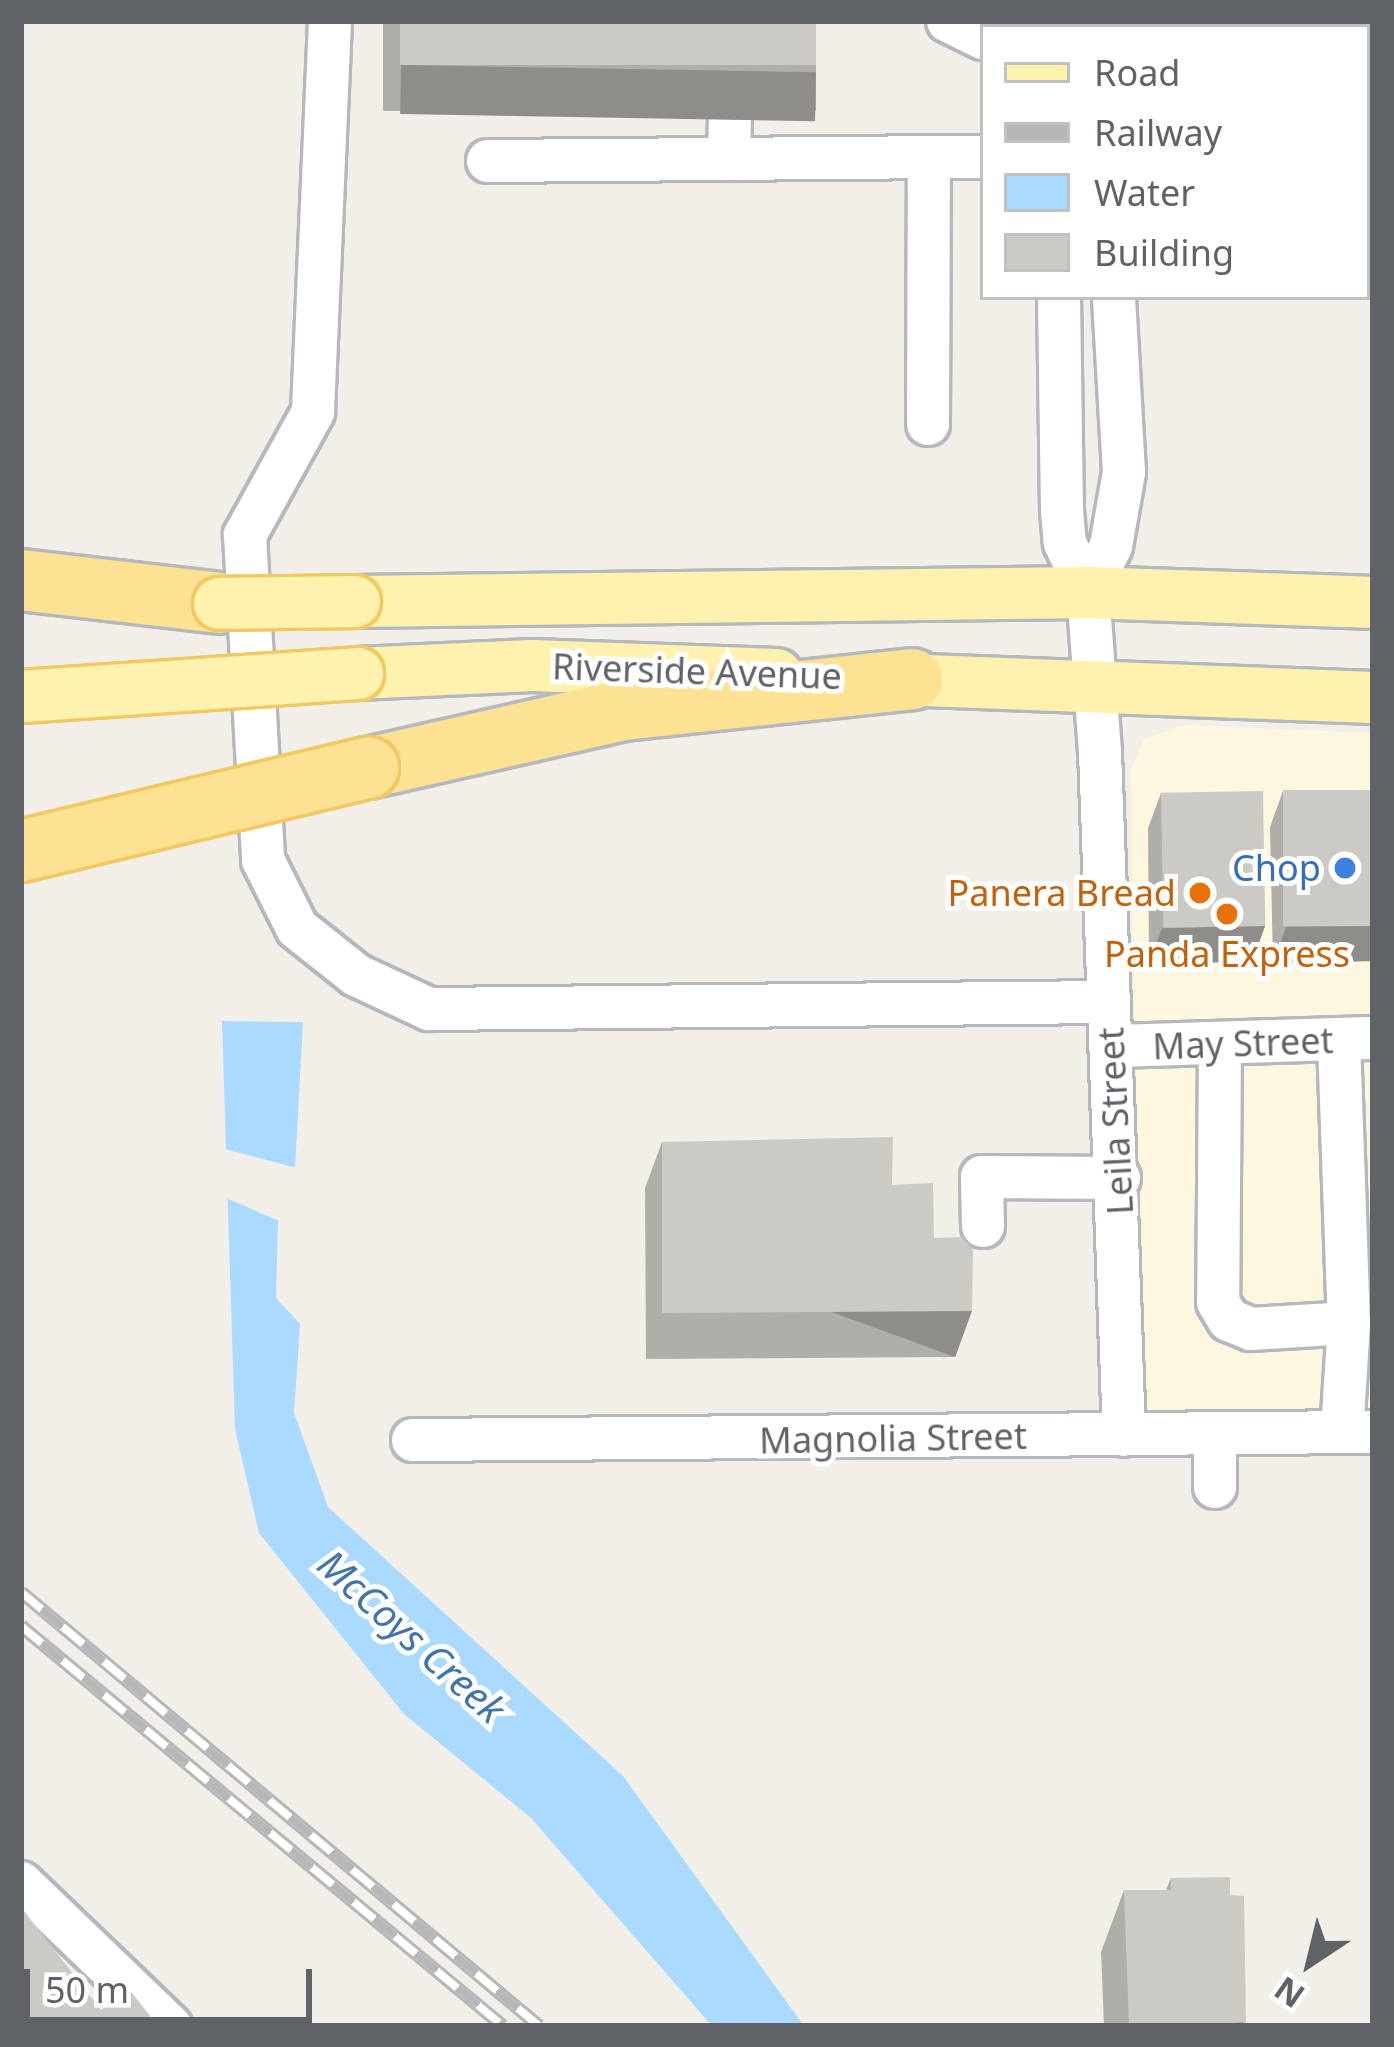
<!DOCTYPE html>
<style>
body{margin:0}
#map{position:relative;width:1394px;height:2047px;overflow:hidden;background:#f1efe8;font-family:"Noto Sans",sans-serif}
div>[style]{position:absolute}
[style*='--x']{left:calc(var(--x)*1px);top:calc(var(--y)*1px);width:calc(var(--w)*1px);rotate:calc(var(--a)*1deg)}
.commercial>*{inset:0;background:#fef7e0}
.water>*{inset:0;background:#aadaff}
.pier>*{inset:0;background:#f1efe8}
.roads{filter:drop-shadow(3px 0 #b5b8bc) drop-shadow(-3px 0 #b5b8bc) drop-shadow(0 3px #b5b8bc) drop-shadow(0 -3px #b5b8bc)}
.minor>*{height:42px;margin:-21px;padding:0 21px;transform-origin:21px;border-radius:21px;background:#fff}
.major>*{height:51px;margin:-25.5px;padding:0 25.5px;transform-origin:25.5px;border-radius:25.5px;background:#fff2af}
.highway>*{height:60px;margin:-30px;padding:0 30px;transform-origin:30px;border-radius:30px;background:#fde293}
.rail>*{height:14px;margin-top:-7px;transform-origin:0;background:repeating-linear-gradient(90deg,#fff 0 27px,#b6b7b8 0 54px);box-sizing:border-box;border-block:3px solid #b6b7b8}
.bridges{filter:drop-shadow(3px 0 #f2c960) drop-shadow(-3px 0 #f2c960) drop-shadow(0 3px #f2c960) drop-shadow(0 -3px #f2c960)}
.major-bridge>*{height:51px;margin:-25.5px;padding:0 25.5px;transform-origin:25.5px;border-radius:25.5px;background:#fff2af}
.highway-bridge>*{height:60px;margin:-30px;padding:0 30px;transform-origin:30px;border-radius:30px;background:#fde293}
.wall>*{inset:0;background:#afaea9;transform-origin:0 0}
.shaded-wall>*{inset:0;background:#8f8d8a;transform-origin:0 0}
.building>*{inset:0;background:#cccac5;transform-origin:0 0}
.dots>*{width:33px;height:33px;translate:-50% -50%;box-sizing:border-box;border:6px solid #fff;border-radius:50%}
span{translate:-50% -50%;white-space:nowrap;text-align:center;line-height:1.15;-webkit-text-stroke:10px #fff;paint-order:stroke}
.street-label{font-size:36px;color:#5f6368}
.shop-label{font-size:36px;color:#366cbe}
.right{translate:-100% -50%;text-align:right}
.food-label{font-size:36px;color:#c56008}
.water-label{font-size:39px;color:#4174aa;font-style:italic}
.frame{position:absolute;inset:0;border:24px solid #5f6368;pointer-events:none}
.legend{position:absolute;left:980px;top:24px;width:390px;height:276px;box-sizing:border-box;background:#fff;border:3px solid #bfc1c3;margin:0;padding:15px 21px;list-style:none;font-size:36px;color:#5f6368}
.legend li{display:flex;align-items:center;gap:24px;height:60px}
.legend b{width:60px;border:3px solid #bfc1c3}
.north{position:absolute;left:1250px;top:1903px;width:120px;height:120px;-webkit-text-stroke:9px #fff;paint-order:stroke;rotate:215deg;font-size:33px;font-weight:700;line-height:48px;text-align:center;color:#5f6368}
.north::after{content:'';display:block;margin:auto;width:42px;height:54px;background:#5f6368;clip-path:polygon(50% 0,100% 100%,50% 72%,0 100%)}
.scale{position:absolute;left:24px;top:1969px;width:288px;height:54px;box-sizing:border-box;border:6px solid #5f6368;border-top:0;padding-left:15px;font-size:36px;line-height:42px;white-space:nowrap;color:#5f6368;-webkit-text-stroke:9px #fff;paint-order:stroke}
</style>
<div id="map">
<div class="commercial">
<i style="clip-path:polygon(1184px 725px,1373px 733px,1373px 1452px,1139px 1456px,1131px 769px,1143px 740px)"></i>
</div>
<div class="water">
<i style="clip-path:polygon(222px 1021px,303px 1022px,295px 1167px,278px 1220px,276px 1298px,300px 1324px,294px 1413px,328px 1507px,623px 1776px,804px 2026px,712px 2026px,531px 1818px,404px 1714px,259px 1533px,235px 1429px)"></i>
</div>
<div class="pier">
<i style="clip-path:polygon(225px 1149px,301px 1169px,284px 1223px,221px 1196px)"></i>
</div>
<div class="roads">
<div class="minor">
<i style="--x:330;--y:21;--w:391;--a:92.5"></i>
<i style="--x:313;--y:412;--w:141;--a:118.9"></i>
<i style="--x:245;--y:535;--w:325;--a:86.8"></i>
<i style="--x:263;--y:860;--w:76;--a:63.4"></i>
<i style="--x:297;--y:928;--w:75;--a:38.5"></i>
<i style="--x:356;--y:975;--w:81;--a:25"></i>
<i style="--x:429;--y:1009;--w:680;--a:-0.59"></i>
<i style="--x:948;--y:21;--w:39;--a:26"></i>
<i style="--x:1061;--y:27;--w:6;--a:-90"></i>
<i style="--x:729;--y:159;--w:43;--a:-88.7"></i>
<i style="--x:488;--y:161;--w:495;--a:-0.5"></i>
<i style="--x:1059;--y:297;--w:214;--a:89.2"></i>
<i style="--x:1062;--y:511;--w:32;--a:85"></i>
<i style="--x:1065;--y:543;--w:54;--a:64.9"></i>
<i style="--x:1088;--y:592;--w:159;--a:85.7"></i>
<i style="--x:1100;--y:751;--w:684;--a:87.99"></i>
<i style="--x:928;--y:424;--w:266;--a:-89.8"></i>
<i style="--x:1088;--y:592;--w:51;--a:-63.4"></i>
<i style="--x:1111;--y:546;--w:75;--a:-80"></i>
<i style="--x:1124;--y:472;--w:175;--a:-93.3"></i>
<i style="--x:1339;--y:1041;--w:282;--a:88"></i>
<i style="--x:1349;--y:1323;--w:109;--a:93.7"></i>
<i style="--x:1220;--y:1043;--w:259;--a:90.4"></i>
<i style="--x:1218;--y:1302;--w:21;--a:59"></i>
<i style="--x:1229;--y:1320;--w:24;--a:22"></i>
<i style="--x:1251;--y:1329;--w:98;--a:-3.5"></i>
<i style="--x:1113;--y:1046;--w:260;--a:-1.8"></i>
<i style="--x:983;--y:1226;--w:49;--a:-91.2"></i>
<i style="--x:982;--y:1177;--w:137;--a:0.4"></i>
<i style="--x:413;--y:1440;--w:960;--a:-0.48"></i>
<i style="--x:1215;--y:1487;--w:52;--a:-90"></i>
<i style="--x:21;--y:1883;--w:207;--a:43.8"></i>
</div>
<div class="major">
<i style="--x:354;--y:601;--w:734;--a:-0.7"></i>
<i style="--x:1088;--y:592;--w:285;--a:2"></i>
<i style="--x:357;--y:673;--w:175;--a:-2.6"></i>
<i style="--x:532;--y:665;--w:244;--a:2.1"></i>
<i style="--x:873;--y:678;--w:500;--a:2.18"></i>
</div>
<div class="highway">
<i style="--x:21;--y:580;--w:199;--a:6.6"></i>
<i style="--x:368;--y:768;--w:262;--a:-12.8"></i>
<i style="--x:624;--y:710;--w:290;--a:-6.1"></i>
</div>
</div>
<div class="rail">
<i style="--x:21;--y:1592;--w:676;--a:39.96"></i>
<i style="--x:21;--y:1626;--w:626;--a:39.69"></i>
</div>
<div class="bridges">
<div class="major-bridge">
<i style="--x:219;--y:603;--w:135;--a:-0.8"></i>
<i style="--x:21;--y:696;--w:337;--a:-3.9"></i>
</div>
<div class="highway-bridge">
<i style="--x:21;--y:851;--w:357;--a:-13.5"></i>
</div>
</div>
<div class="wall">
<i style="left:383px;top:21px;width:433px;height:90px"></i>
<i style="clip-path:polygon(1373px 790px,1373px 961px,1273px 963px,1270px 827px,1283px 791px)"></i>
<i style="clip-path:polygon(1161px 793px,1265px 926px,1252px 962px,1149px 963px,1148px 828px)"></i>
<i style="clip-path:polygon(662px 1142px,892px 1185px,934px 1238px,955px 1357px,646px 1359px,645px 1188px)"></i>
<i style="clip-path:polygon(1171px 1878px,1230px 1895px,1245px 2026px,1104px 2026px,1101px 1952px,1124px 1890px,1166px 1890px)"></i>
</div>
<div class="shaded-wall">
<i style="left:401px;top:65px;width:415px;height:49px;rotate:1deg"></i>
<i style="left:1367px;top:145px;width:6px;height:45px"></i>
<i style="clip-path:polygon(1265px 926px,1252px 962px,1149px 963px,1162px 928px)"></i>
<i style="clip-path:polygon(1373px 926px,1373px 961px,1273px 963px,1286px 927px)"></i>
<i style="left:972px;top:1311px;width:49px;height:310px;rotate:110deg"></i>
</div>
<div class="building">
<i style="left:400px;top:21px;width:416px;height:44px"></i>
<i style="clip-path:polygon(1121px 21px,1373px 21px,1373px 145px,1367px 145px,1367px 27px,1121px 27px)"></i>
<i style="left:1373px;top:790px;width:136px;height:90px;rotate:90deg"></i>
<i style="left:1263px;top:791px;width:135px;height:102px;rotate:89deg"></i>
<i style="clip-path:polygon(893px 1137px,892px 1185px,933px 1183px,934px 1238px,962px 1237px,973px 1250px,972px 1311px,662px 1313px,662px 1142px)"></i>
<i style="clip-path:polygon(1230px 1877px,1230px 1895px,1244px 1896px,1246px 2022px,1236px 2022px,1238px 2026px,1129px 2026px,1124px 1890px,1171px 1890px,1171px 1878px)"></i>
<i style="clip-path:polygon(21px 1907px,101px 2010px,129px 1989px,158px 2026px,21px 2026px)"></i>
</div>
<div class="dots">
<i style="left:1345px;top:868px;background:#3f7fe0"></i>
<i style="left:1200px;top:893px;background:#e8710a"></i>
<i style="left:1227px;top:914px;background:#e8710a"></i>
</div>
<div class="street-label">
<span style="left:697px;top:671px;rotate:2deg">Riverside Avenue</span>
<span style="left:1243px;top:1043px;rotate:-2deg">May Street</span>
<span style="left:1115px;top:1121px;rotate:-93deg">Leila Street</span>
<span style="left:893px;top:1438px;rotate:-1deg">Magnolia Street</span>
</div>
<div class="shop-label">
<span class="right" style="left:1321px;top:868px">Chop</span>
</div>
<div class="food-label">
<span class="right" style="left:1176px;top:893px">Panera Bread</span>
<span style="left:1227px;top:954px">Panda Express</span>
</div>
<div class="water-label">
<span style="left:412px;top:1636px;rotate:42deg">McCoys Creek</span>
</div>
<div class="frame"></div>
<ul class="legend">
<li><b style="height:15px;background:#fff2af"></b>Road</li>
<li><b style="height:15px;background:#b6b7b8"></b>Railway</li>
<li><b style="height:33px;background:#aadaff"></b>Water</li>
<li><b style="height:33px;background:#cccac5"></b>Building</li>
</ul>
<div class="north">N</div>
<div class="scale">50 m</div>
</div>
